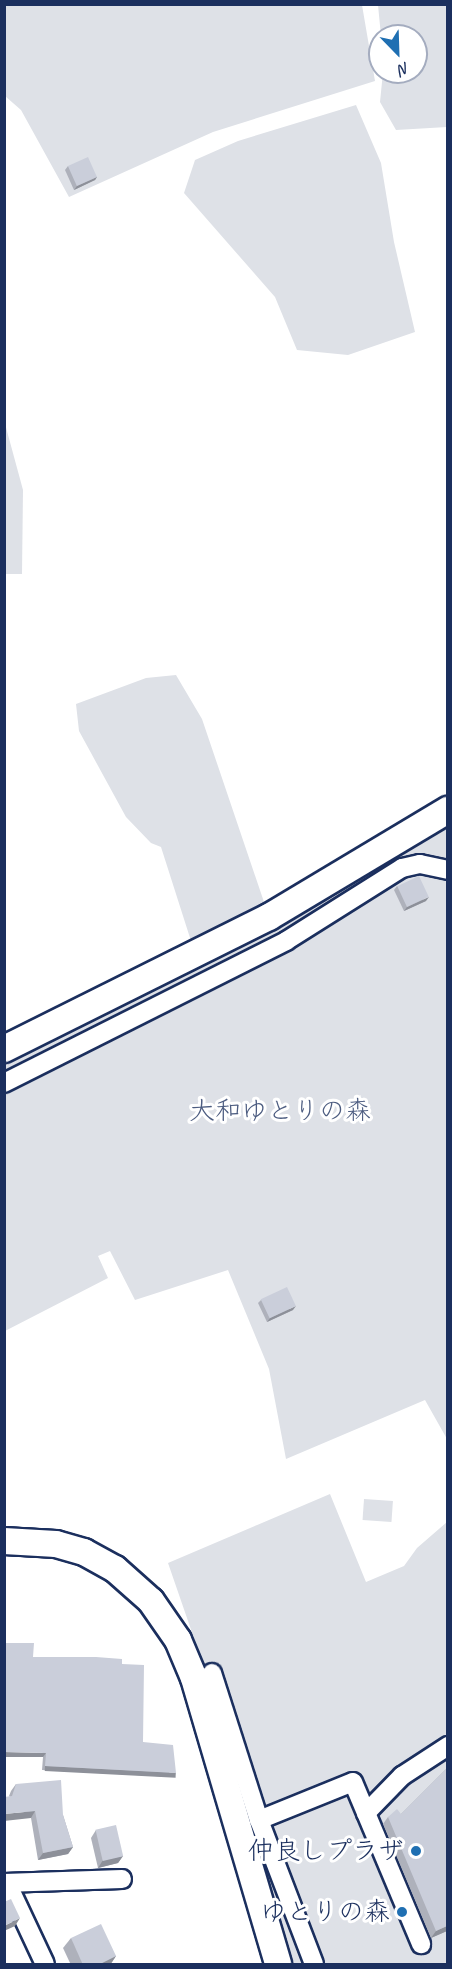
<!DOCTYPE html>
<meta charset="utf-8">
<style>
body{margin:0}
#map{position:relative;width:452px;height:1969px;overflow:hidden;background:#fff;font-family:Caveat,"Klee One",sans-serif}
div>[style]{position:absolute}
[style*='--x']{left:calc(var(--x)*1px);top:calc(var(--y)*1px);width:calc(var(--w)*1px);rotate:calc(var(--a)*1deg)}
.green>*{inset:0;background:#dee1e7;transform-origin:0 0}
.roads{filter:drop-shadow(2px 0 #1b2f5e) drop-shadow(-2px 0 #1b2f5e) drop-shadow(0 2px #1b2f5e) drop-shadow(0 -2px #1b2f5e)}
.street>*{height:18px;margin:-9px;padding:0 9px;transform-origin:9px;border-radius:9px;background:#fff}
.secondary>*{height:26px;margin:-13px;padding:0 13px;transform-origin:13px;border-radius:13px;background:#fff}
.wall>*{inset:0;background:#aeb1bb}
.shaded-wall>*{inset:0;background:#8d9099;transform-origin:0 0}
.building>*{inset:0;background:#caceda;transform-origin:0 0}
.dots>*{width:16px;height:16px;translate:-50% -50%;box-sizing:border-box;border:3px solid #fff;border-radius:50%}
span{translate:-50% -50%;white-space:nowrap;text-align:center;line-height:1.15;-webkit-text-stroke:6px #fff;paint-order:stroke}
.park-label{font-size:26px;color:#4c5c80}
.poi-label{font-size:26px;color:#1b2f5e}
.right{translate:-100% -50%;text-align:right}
.frame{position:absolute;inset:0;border:6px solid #1b2f5e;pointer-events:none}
.north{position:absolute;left:368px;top:24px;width:60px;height:60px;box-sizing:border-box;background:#fff;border:2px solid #a4acbf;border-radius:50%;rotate:157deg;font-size:16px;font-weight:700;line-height:24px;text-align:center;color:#1b2f5e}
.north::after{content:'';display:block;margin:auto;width:21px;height:27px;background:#1f6fb2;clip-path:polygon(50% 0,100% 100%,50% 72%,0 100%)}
</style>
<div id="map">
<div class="green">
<i style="clip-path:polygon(5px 4px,362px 5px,375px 81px,213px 132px,69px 197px,21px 110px,5px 96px)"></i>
<i style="clip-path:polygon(378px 5px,447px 5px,447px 127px,396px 130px,380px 102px,383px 72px,416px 72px,416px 36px,381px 36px)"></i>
<i style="clip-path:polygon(356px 105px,381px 163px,394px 242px,415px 332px,348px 355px,297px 350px,275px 297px,184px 193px,195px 160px,238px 141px)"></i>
<i style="clip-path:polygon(4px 420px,23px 490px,22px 574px,5px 574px)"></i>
<i style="clip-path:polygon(176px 675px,202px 719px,264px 902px,191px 941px,161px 847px,151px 843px,126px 817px,79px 731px,76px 704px,146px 678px)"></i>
<i style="clip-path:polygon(447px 823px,447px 1439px,425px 1400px,286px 1459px,269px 1369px,228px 1270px,135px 1300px,110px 1251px,98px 1256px,108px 1278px,5px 1331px,5px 1062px,332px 898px)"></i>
<i style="clip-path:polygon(330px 1494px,366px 1582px,404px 1566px,417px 1548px,447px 1522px,447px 1964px,291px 1964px,207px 1676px,168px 1563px)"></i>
<i style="left:364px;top:1499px;width:29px;height:21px;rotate:4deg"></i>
</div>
<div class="roads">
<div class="street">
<i style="--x:4;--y:1083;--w:316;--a:-26.7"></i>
<i style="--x:286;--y:941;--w:137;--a:-32.2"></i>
<i style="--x:402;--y:868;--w:18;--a:-13"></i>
<i style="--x:420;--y:864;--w:29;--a:12"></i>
<i style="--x:212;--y:1673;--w:154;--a:72.3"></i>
<i style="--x:366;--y:1813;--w:52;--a:-45.8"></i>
<i style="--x:402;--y:1776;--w:55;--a:-33.1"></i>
<i style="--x:4;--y:1883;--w:118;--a:-1.9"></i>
<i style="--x:7;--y:1883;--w:89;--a:64.9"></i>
<i style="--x:314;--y:1964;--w:154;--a:-110.9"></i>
<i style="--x:259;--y:1820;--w:101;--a:-22"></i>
<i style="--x:353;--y:1782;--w:176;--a:67.2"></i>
</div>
<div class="secondary">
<i style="--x:4;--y:1049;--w:296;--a:-26.5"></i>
<i style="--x:269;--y:917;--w:209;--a:-30.9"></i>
<i style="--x:4;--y:1541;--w:52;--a:3.3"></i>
<i style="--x:56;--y:1544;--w:29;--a:16"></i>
<i style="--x:84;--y:1552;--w:35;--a:29"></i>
<i style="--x:115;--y:1569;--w:48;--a:41.6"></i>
<i style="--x:151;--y:1601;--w:47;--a:55.3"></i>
<i style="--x:178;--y:1640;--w:41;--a:67.2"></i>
<i style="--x:194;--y:1678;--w:298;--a:73.6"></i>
</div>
</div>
<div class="wall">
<i style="clip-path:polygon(68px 166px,97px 177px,95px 180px,74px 190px,65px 170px)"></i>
<i style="clip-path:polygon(397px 886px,426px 901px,404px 911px,394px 890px)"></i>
<i style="clip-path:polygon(261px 1300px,293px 1310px,267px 1322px,258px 1303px)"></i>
<i style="clip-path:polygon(33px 1657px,122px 1664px,143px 1742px,173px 1777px,42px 1770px,43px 1757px)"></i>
<i style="clip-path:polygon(447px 1768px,447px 1931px,431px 1938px,383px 1824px,388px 1817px,401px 1814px)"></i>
<i style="clip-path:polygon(16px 1784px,63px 1815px,73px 1847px,68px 1854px,38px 1860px,31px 1818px,9px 1796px,11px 1791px)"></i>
<i style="clip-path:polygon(96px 1830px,123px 1856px,118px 1863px,98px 1868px,91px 1838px)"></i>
<i style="clip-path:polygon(71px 1938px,116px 1956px,110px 1965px,71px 1965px,63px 1948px)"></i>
</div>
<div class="shaded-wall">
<i style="clip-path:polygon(97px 177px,95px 180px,74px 190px,77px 186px)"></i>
<i style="clip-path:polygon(429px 897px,426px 901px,404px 911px,407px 907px)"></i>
<i style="clip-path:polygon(296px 1306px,293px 1310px,267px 1322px,270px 1318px)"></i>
<i style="clip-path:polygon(4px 1752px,46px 1753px,43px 1757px,4px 1757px)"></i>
<i style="left:45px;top:1766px;width:131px;height:5px;rotate:3deg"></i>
<i style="clip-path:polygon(35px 1811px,31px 1818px,4px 1821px,4px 1814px)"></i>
<i style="clip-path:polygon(73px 1847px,68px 1854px,38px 1860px,43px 1853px)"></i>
<i style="clip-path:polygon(123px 1856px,118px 1863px,98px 1868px,103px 1860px)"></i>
<i style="clip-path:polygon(20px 1918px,15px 1926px,4px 1931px,4px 1926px)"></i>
<i style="clip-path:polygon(447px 1926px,447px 1931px,431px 1938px,436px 1931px)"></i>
<i style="clip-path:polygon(116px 1956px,110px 1965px,98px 1965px)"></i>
</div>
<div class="building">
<i style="left:88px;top:157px;width:22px;height:22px;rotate:66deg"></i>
<i style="left:419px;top:876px;width:23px;height:24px;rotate:65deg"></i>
<i style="left:287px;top:1287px;width:21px;height:29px;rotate:65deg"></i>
<i style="clip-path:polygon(4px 1643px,34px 1643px,33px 1657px,96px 1657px,122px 1659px,122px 1664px,144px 1665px,143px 1742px,173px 1745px,176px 1773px,45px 1766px,46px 1753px,4px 1752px)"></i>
<i style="clip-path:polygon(447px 1768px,447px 1926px,436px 1931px,388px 1817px,397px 1809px,401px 1814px)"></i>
<i style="clip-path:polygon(61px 1780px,63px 1815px,73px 1847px,43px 1853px,35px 1811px,4px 1814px,4px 1797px,12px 1796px,16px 1784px)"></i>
<i style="left:116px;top:1825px;width:32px;height:21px;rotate:77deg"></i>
<i style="clip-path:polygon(11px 1899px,20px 1918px,4px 1926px,4px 1902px)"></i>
<i style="clip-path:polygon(101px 1924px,116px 1956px,98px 1965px,83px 1965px,71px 1938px)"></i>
</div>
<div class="dots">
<i style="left:416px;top:1851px;background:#1f6fb2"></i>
<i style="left:402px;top:1912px;background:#1f6fb2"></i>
</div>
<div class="park-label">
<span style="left:280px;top:1111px">大和ゆとりの森</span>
</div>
<div class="poi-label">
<span class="right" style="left:404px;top:1851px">仲良しプラザ</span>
<span class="right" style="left:390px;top:1912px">ゆとりの森</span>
</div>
<div class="frame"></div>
<div class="north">N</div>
</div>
